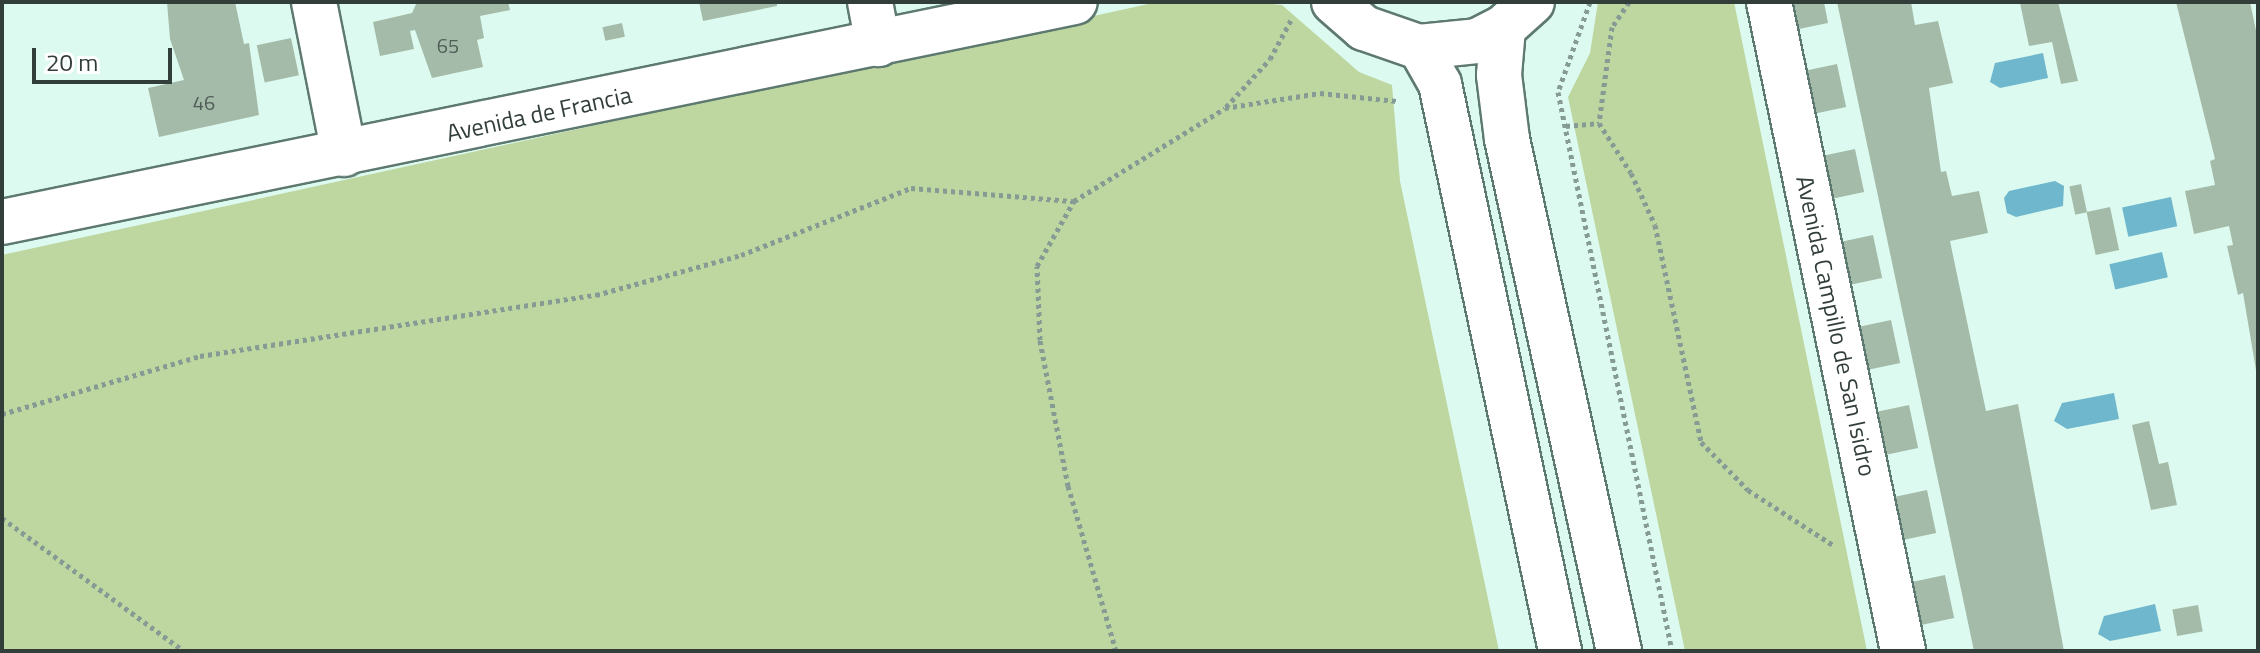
<!DOCTYPE html>
<style>
body{margin:0}
#map{position:relative;width:2260px;height:653px;overflow:hidden;background:#dcfaf0;font-family:"Titillium Web",sans-serif}
div>[style]{position:absolute}
[style*='--x']{left:calc(var(--x)*1px);top:calc(var(--y)*1px);width:calc(var(--w)*1px);rotate:calc(var(--a)*1deg)}
.green>*{inset:0;background:#bed6a0}
.water>*{inset:0;background:#6fb7cc;transform-origin:0 0}
.building>*{inset:0;background:#a5bba9;transform-origin:0 0}
.path>*{height:5px;margin-top:-2.5px;transform-origin:0;background:repeating-linear-gradient(90deg,#869b94 0 4px,transparent 0 8px)}
.roads{filter:drop-shadow(2px 0 #5e7970) drop-shadow(-2px 0 #5e7970) drop-shadow(0 2px #5e7970) drop-shadow(0 -2px #5e7970)}
.pedestrian>*{height:42px;margin:-21px;padding:0 21px;transform-origin:21px;border-radius:21px;background:#fff}
.minor>*{height:44px;margin:-22px;padding:0 22px;transform-origin:22px;border-radius:22px;background:#fff}
.tertiary>*{height:44px;margin:-22px;padding:0 22px;transform-origin:22px;border-radius:22px;background:#fff}
span{translate:-50% -50%;white-space:nowrap;text-align:center;line-height:1.15;-webkit-text-stroke:8px #fff;paint-order:stroke}
.number-label{font-size:20px;color:#4f5d56}
.number-label span{-webkit-text-stroke-width:0}
.street-label{font-size:24px;color:#323e3a}
.frame{position:absolute;inset:0;border:4px solid #323e3a;pointer-events:none}
.scale{position:absolute;left:32px;top:48px;width:140px;height:36px;box-sizing:border-box;border:4px solid #323e3a;border-top:0;padding-left:10px;font-size:24px;line-height:28px;white-space:nowrap;color:#323e3a;-webkit-text-stroke:6px #fff;paint-order:stroke}
</style>
<div id="map">
<div class="green">
<i style="clip-path:polygon(1252px 2px,1282px 5px,1359px 72px,1392px 85px,1400px 181px,1499px 651px,2px 651px,2px 255px,1153px 3px)"></i>
<i style="clip-path:polygon(1598px 2px,1734px 2px,1867px 651px,1685px 651px,1568px 97px,1590px 53px)"></i>
</div>
<div class="water">
<i style="clip-path:polygon(2043px 53px,2048px 78px,2000px 88px,1990px 82px,1995px 63px)"></i>
<i style="clip-path:polygon(2055px 181px,2064px 186px,2063px 206px,2016px 217px,2007px 213px,2004px 198px,2009px 191px)"></i>
<i style="left:2171px;top:197px;width:30px;height:50px;rotate:78deg"></i>
<i style="left:2162px;top:252px;width:26px;height:54px;rotate:77deg"></i>
<i style="clip-path:polygon(2114px 393px,2119px 419px,2067px 429px,2054px 421px,2062px 403px)"></i>
<i style="clip-path:polygon(2155px 604px,2161px 631px,2110px 641px,2098px 634px,2104px 616px)"></i>
</div>
<div class="building">
<i style="clip-path:polygon(167px 2px,235px 2px,244px 44px,249px 43px,259px 115px,159px 137px,148px 88px,184px 80px,170px 39px)"></i>
<i style="clip-path:polygon(417px 2px,508px 2px,510px 10px,480px 16px,484px 38px,477px 40px,483px 67px,432px 78px,415px 30px,410px 31px,414px 49px,380px 56px,373px 22px,412px 13px)"></i>
<i style="clip-path:polygon(699px 2px,777px 2px,777px 6px,703px 21px)"></i>
<i style="clip-path:polygon(1788px 2px,1824px 2px,1828px 23px,1794px 30px)"></i>
<i style="clip-path:polygon(1837px 2px,1911px 2px,1915px 25px,1938px 21px,1953px 83px,1929px 88px,1941px 172px,1946px 171px,1952px 196px,1979px 191px,1988px 233px,1950px 241px,1959px 284px,1986px 411px,2018px 404px,2064px 651px,1974px 651px)"></i>
<i style="clip-path:polygon(2058px 2px,2078px 81px,2061px 84px,2052px 42px,2029px 46px,2020px 3px)"></i>
<i style="clip-path:polygon(2176px 2px,2250px 2px,2258px 40px,2258px 382px,2243px 293px,2238px 295px,2227px 246px,2233px 245px,2229px 226px,2194px 234px,2185px 191px,2215px 185px,2210px 161px,2215px 159px)"></i>
<i style="left:622px;top:23px;width:14px;height:20px;rotate:78deg"></i>
<i style="left:291px;top:38px;width:38px;height:35px;rotate:78deg"></i>
<i style="left:1837px;top:64px;width:44px;height:35px;rotate:78deg"></i>
<i style="left:1855px;top:149px;width:44px;height:35px;rotate:78deg"></i>
<i style="left:2081px;top:184px;width:29px;height:12px;rotate:78deg"></i>
<i style="left:2110px;top:207px;width:44px;height:24px;rotate:78deg"></i>
<i style="left:1873px;top:235px;width:44px;height:35px;rotate:78deg"></i>
<i style="left:1891px;top:320px;width:44px;height:35px;rotate:78deg"></i>
<i style="left:1909px;top:405px;width:44px;height:35px;rotate:78deg"></i>
<i style="clip-path:polygon(2149px 421px,2159px 464px,2168px 462px,2177px 505px,2151px 510px,2132px 425px)"></i>
<i style="left:1927px;top:490px;width:44px;height:35px;rotate:78deg"></i>
<i style="left:1945px;top:575px;width:44px;height:35px;rotate:78deg"></i>
<i style="left:2198px;top:605px;width:27px;height:26px;rotate:80deg"></i>
</div>
<div class="path">
<i style="--x:1590;--y:2;--w:96;--a:109.6"></i>
<i style="--x:1558;--y:92;--w:571;--a:78.47"></i>
<i style="--x:1629;--y:2;--w:30;--a:124"></i>
<i style="--x:1612;--y:27;--w:97;--a:97.7"></i>
<i style="--x:1599;--y:123;--w:59;--a:57.4"></i>
<i style="--x:1631;--y:173;--w:57;--a:65.2"></i>
<i style="--x:1655;--y:225;--w:222;--a:78"></i>
<i style="--x:1701;--y:442;--w:67;--a:45.6"></i>
<i style="--x:1748;--y:490;--w:101;--a:32.9"></i>
<i style="--x:1226;--y:107;--w:65;--a:-47.5"></i>
<i style="--x:1270;--y:59;--w:44;--a:-61.7"></i>
<i style="--x:1566;--y:126;--w:33;--a:-5"></i>
<i style="--x:2;--y:414;--w:206;--a:-16.3"></i>
<i style="--x:200;--y:356;--w:401;--a:-8.8"></i>
<i style="--x:596;--y:295;--w:150;--a:-15.4"></i>
<i style="--x:741;--y:255;--w:183;--a:-21.5"></i>
<i style="--x:911;--y:188;--w:164;--a:4.6"></i>
<i style="--x:2;--y:518;--w:225;--a:36.2"></i>
<i style="--x:1116;--y:651;--w:172;--a:-106.2"></i>
<i style="--x:1068;--y:486;--w:149;--a:-100.9"></i>
<i style="--x:1040;--y:340;--w:74;--a:-92.3"></i>
<i style="--x:1037;--y:266;--w:75;--a:-60.4"></i>
<i style="--x:1074;--y:201;--w:177;--a:-31.6"></i>
<i style="--x:1225;--y:108;--w:96;--a:-9"></i>
<i style="--x:1320;--y:93;--w:77;--a:5.9"></i>
</div>
<div class="roads">
<div class="pedestrian">
<i style="--x:1419;--y:47;--w:43;--a:60.4"></i>
<i style="--x:1440;--y:84;--w:580;--a:78.05"></i>
</div>
<div class="minor">
<i style="--x:314;--y:2;--w:155;--a:78.8"></i>
<i style="--x:870;--y:2;--w:43;--a:79.2"></i>
<i style="--x:1769;--y:2;--w:663;--a:78.33"></i>
<i style="--x:2;--y:222;--w:1095;--a:-11.59"></i>
</div>
<div class="tertiary">
<i style="--x:1334;--y:2;--w:40;--a:41"></i>
<i style="--x:1364;--y:28;--w:58;--a:19.1"></i>
<i style="--x:1419;--y:47;--w:58;--a:-5.9"></i>
<i style="--x:1477;--y:41;--w:29;--a:-27"></i>
<i style="--x:1503;--y:28;--w:39;--a:-42"></i>
<i style="--x:1503;--y:28;--w:47;--a:94.9"></i>
<i style="--x:1499;--y:75;--w:64;--a:82.9"></i>
<i style="--x:1507;--y:139;--w:524;--a:77.66"></i>
</div>
</div>
<div class="number-label">
<span style="left:448px;top:45px">65</span>
<span style="left:204px;top:102px">46</span>
</div>
<div class="street-label">
<span style="left:539px;top:114px;rotate:-12deg">Avenida de Francia</span>
<span style="left:1836px;top:326px;rotate:78deg">Avenida Campillo de San Isidro</span>
</div>
<div class="frame"></div>
<div class="scale">20 m</div>
</div>
